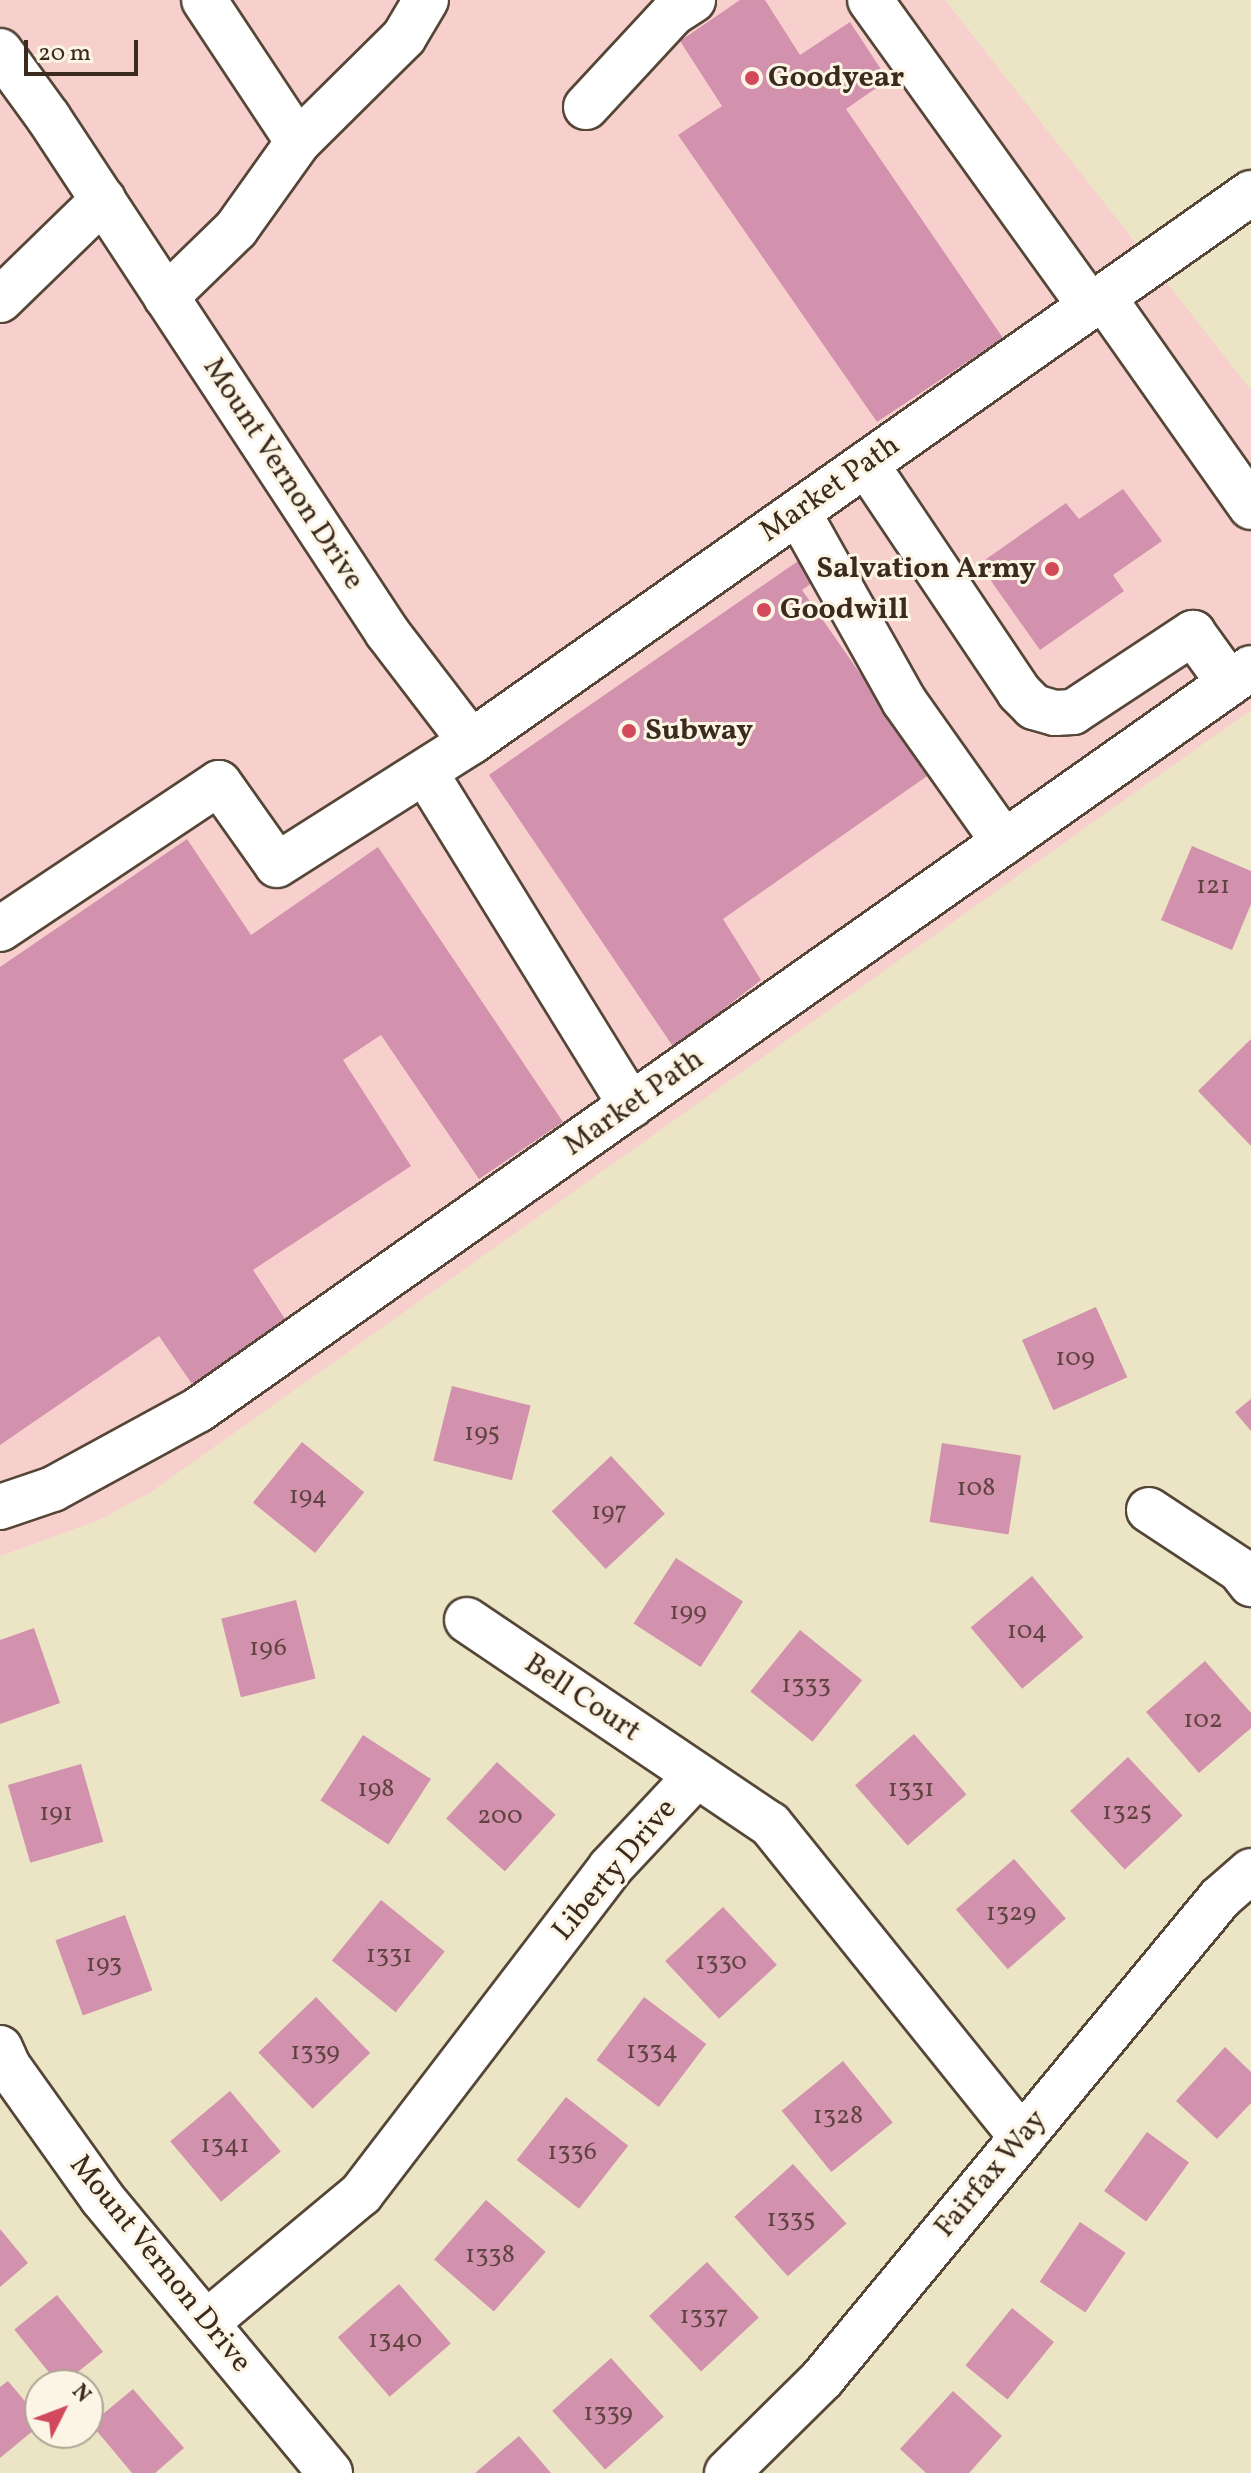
<!DOCTYPE html>
<style>
body{margin:0}
#map{position:relative;width:1251px;height:2473px;overflow:hidden;background:#ebe4c5;font-family:Vollkorn,serif}
div>[style]{position:absolute}
[style*='--x']{left:calc(var(--x)*1px);top:calc(var(--y)*1px);width:calc(var(--w)*1px);rotate:calc(var(--a)*1deg)}
.built>*{inset:0;background:#f7d0cd}
.building>*{inset:0;background:#d292ad;transform-origin:0 0}
.roads{filter:drop-shadow(2px 0 #554637) drop-shadow(-2px 0 #554637) drop-shadow(0 2px #554637) drop-shadow(0 -2px #554637)}
.minor>*{height:44px;margin:-22px;padding:0 22px;transform-origin:22px;border-radius:22px;background:#fff}
.dots>*{width:22px;height:22px;translate:-50% -50%;box-sizing:border-box;border:4px solid #fcf5e5;border-radius:50%}
span{translate:-50% -50%;white-space:nowrap;text-align:center;line-height:1.15;-webkit-text-stroke:6px #fcf5e5;paint-order:stroke}
.number-label{font-size:26px;color:#614442}
.number-label span{-webkit-text-stroke-width:0}
.poi-label{font-size:30px;color:#3b2a1e;font-weight:700}
.left{translate:0 -50%;text-align:left}
.right{translate:-100% -50%;text-align:right}
.street-label{font-size:30px;color:#3b2a1e}
.north{position:absolute;left:24px;top:2369px;width:80px;height:80px;box-sizing:border-box;background:#fcf5e5;border:2px solid #afa495;border-radius:50%;rotate:48deg;font-size:22px;font-weight:700;line-height:32px;text-align:center;color:#3b2a1e}
.north::after{content:'';display:block;margin:auto;width:28px;height:36px;background:#d1495b;clip-path:polygon(50% 0,100% 100%,50% 72%,0 100%)}
.scale{position:absolute;left:24px;top:40px;width:114px;height:36px;box-sizing:border-box;border:4px solid #3b2a1e;border-top:0;padding-left:10px;font-size:24px;line-height:28px;white-space:nowrap;color:#3b2a1e;-webkit-text-stroke:6px #fcf5e5;paint-order:stroke}
</style>
<div id="map">
<div class="built">
<i style="clip-path:polygon(0 0,945px 0,1251px 390px,1251px 710px,151px 1492px,99px 1520px,0 1556px)"></i>
</div>
<div class="building">
<i style="clip-path:polygon(740px 0,765px 0,800px 55px,850px 22px,888px 80px,846px 109px,1003px 338px,877px 422px,678px 135px,722px 106px,680px 41px)"></i>
<i style="clip-path:polygon(1123px 489px,1162px 541px,1113px 575px,1124px 591px,1040px 650px,979px 564px,1066px 503px,1079px 519px)"></i>
<i style="clip-path:polygon(801px 559px,816px 580px,802px 590px,930px 774px,723px 919px,761px 980px,674px 1048px,489px 775px)"></i>
<i style="clip-path:polygon(187px 839px,251px 935px,378px 847px,563px 1122px,479px 1179px,381px 1035px,343px 1060px,411px 1166px,253px 1270px,285px 1319px,192px 1384px,159px 1336px,0 1445px,0 967px)"></i>
<i style="clip-path:polygon(1192px 846px,1251px 871px,1251px 904px,1232px 950px,1161px 920px)"></i>
<i style="clip-path:polygon(1251px 1039px,1251px 1146px,1198px 1091px)"></i>
<i style="left:1096px;top:1307px;width:77px;height:81px;rotate:66deg"></i>
<i style="left:452px;top:1386px;width:81px;height:77px;rotate:14deg"></i>
<i style="clip-path:polygon(1251px 1399px,1251px 1431px,1235px 1412px)"></i>
<i style="left:302px;top:1442px;width:80px;height:78px;rotate:39deg"></i>
<i style="left:942px;top:1443px;width:80px;height:80px;rotate:9deg"></i>
<i style="left:611px;top:1456px;width:79px;height:81px;rotate:47deg"></i>
<i style="left:676px;top:1558px;width:80px;height:78px;rotate:33deg"></i>
<i style="left:1032px;top:1576px;width:80px;height:80px;rotate:50deg"></i>
<i style="left:296px;top:1600px;width:81px;height:77px;rotate:76deg"></i>
<i style="clip-path:polygon(34px 1628px,60px 1703px,0 1724px,0 1640px)"></i>
<i style="left:800px;top:1630px;width:80px;height:79px;rotate:39deg"></i>
<i style="clip-path:polygon(1205px 1661px,1251px 1713px,1251px 1728px,1199px 1773px,1146px 1712px)"></i>
<i style="left:914px;top:1734px;width:80px;height:78px;rotate:49deg"></i>
<i style="left:363px;top:1735px;width:81px;height:78px;rotate:33deg"></i>
<i style="left:1128px;top:1757px;width:80px;height:79px;rotate:47deg"></i>
<i style="left:497px;top:1762px;width:79px;height:76px;rotate:42deg"></i>
<i style="left:81px;top:1764px;width:81px;height:76px;rotate:74deg"></i>
<i style="left:1014px;top:1859px;width:79px;height:77px;rotate:49deg"></i>
<i style="left:381px;top:1900px;width:82px;height:78px;rotate:39deg"></i>
<i style="left:723px;top:1907px;width:79px;height:79px;rotate:47deg"></i>
<i style="left:125px;top:1915px;width:80px;height:74px;rotate:70deg"></i>
<i style="left:316px;top:1997px;width:78px;height:80px;rotate:46deg"></i>
<i style="left:644px;top:1997px;width:78px;height:79px;rotate:37deg"></i>
<i style="clip-path:polygon(1225px 2047px,1251px 2072px,1251px 2103px,1217px 2139px,1176px 2101px)"></i>
<i style="left:843px;top:2061px;width:79px;height:79px;rotate:51deg"></i>
<i style="left:230px;top:2091px;width:79px;height:78px;rotate:50deg"></i>
<i style="left:566px;top:2097px;width:79px;height:80px;rotate:38deg"></i>
<i style="left:1147px;top:2132px;width:52px;height:73px;rotate:36deg"></i>
<i style="left:793px;top:2164px;width:80px;height:79px;rotate:48deg"></i>
<i style="left:486px;top:2200px;width:79px;height:79px;rotate:41deg"></i>
<i style="left:1080px;top:2222px;width:55px;height:72px;rotate:34deg"></i>
<i style="clip-path:polygon(0 2229px,28px 2263px,0 2287px)"></i>
<i style="left:707px;top:2262px;width:76px;height:79px;rotate:47deg"></i>
<i style="left:399px;top:2284px;width:79px;height:81px;rotate:49deg"></i>
<i style="left:57px;top:2295px;width:73px;height:55px;rotate:51deg"></i>
<i style="left:1012px;top:2308px;width:54px;height:74px;rotate:39deg"></i>
<i style="left:611px;top:2358px;width:79px;height:79px;rotate:48deg"></i>
<i style="clip-path:polygon(8px 2381px,40px 2419px,40px 2425px,0 2458px,0 2387px)"></i>
<i style="clip-path:polygon(133px 2389px,184px 2448px,155px 2473px,132px 2473px,91px 2424px)"></i>
<i style="clip-path:polygon(953px 2391px,1002px 2436px,969px 2473px,926px 2473px,900px 2449px)"></i>
<i style="clip-path:polygon(519px 2436px,551px 2473px,475px 2473px)"></i>
</div>
<div class="roads">
<div class="minor">
<i style="--x:204;--y:0;--w:170;--a:56.5"></i>
<i style="--x:870;--y:0;--w:377;--a:54.3"></i>
<i style="--x:0;--y:51;--w:82;--a:54"></i>
<i style="--x:48;--y:117;--w:617;--a:56.64"></i>
<i style="--x:387;--y:632;--w:138;--a:52.6"></i>
<i style="--x:586;--y:107;--w:128;--a:-47.2"></i>
<i style="--x:673;--y:13;--w:24;--a:-33"></i>
<i style="--x:166;--y:297;--w:98;--a:-44.2"></i>
<i style="--x:236;--y:229;--w:107;--a:-54.5"></i>
<i style="--x:298;--y:142;--w:149;--a:-44.7"></i>
<i style="--x:404;--y:37;--w:43;--a:-59.3"></i>
<i style="--x:1103;--y:297;--w:257;--a:54.8"></i>
<i style="--x:0;--y:300;--w:144;--a:-44.2"></i>
<i style="--x:866;--y:464;--w:275;--a:56.1"></i>
<i style="--x:1019;--y:692;--w:21;--a:45"></i>
<i style="--x:1034;--y:707;--w:22;--a:16"></i>
<i style="--x:1055;--y:713;--w:18;--a:-3"></i>
<i style="--x:1073;--y:712;--w:144;--a:-33.4"></i>
<i style="--x:1193;--y:633;--w:62;--a:54.2"></i>
<i style="--x:798;--y:512;--w:217;--a:60.7"></i>
<i style="--x:904;--y:701;--w:173;--a:54.7"></i>
<i style="--x:425;--y:772;--w:392;--a:58.3"></i>
<i style="--x:0;--y:929;--w:263;--a:-33.7"></i>
<i style="--x:219;--y:783;--w:100;--a:54.7"></i>
<i style="--x:277;--y:865;--w:230;--a:-32.4"></i>
<i style="--x:471;--y:742;--w:954;--a:-35.14"></i>
<i style="--x:0;--y:1507;--w:56;--a:-18.8"></i>
<i style="--x:53;--y:1489;--w:165;--a:-28.6"></i>
<i style="--x:198;--y:1410;--w:1288;--a:-35.17"></i>
<i style="--x:1149;--y:1510;--w:109;--a:33.4"></i>
<i style="--x:1240;--y:1570;--w:18;--a:52"></i>
<i style="--x:467;--y:1620;--w:365;--a:34"></i>
<i style="--x:770;--y:1824;--w:402;--a:51.2"></i>
<i style="--x:0;--y:2048;--w:20;--a:66"></i>
<i style="--x:8;--y:2066;--w:162;--a:54.5"></i>
<i style="--x:102;--y:2198;--w:357;--a:50.3"></i>
<i style="--x:206;--y:2323;--w:202;--a:-39.8"></i>
<i style="--x:361;--y:2194;--w:410;--a:-52.6"></i>
<i style="--x:610;--y:1868;--w:126;--a:-46.9"></i>
<i style="--x:727;--y:2473;--w:134;--a:-44.7"></i>
<i style="--x:822;--y:2379;--w:624;--a:-50.39"></i>
<i style="--x:1220;--y:1898;--w:41;--a:-41.1"></i>
</div>
</div>
<div class="dots">
<i style="left:752px;top:78px;background:#d1495b"></i>
<i style="left:1052px;top:569px;background:#d1495b"></i>
<i style="left:764px;top:610px;background:#d1495b"></i>
<i style="left:629px;top:731px;background:#d1495b"></i>
</div>
<div class="number-label">
<span style="left:1213px;top:887px">121</span>
<span style="left:1075px;top:1359px">109</span>
<span style="left:482px;top:1434px">195</span>
<span style="left:976px;top:1489px">108</span>
<span style="left:308px;top:1497px">194</span>
<span style="left:609px;top:1513px">197</span>
<span style="left:688px;top:1613px">199</span>
<span style="left:1027px;top:1632px">104</span>
<span style="left:268px;top:1649px">196</span>
<span style="left:806px;top:1686px">1333</span>
<span style="left:1203px;top:1721px">102</span>
<span style="left:376px;top:1790px">198</span>
<span style="left:911px;top:1790px">1331</span>
<span style="left:1127px;top:1813px">1325</span>
<span style="left:56px;top:1814px">191</span>
<span style="left:500px;top:1817px">200</span>
<span style="left:1011px;top:1914px">1329</span>
<span style="left:389px;top:1956px">1331</span>
<span style="left:721px;top:1963px">1330</span>
<span style="left:104px;top:1965px">193</span>
<span style="left:652px;top:2052px">1334</span>
<span style="left:315px;top:2053px">1339</span>
<span style="left:838px;top:2117px">1328</span>
<span style="left:225px;top:2146px">1341</span>
<span style="left:572px;top:2153px">1336</span>
<span style="left:791px;top:2220px">1335</span>
<span style="left:490px;top:2256px">1338</span>
<span style="left:704px;top:2317px">1337</span>
<span style="left:395px;top:2341px">1340</span>
<span style="left:608px;top:2414px">1339</span>
</div>
<div class="poi-label">
<span class="left" style="left:768px;top:78px">Goodyear</span>
<span class="right" style="left:1036px;top:569px">Salvation Army</span>
<span class="left" style="left:780px;top:610px">Goodwill</span>
<span class="left" style="left:645px;top:731px">Subway</span>
</div>
<div class="street-label">
<span style="left:283px;top:474px;rotate:57deg">Mount Vernon Drive</span>
<span style="left:830px;top:489px;rotate:-35deg">Market Path</span>
<span style="left:634px;top:1103px;rotate:-35deg">Market Path</span>
<span style="left:582px;top:1698px;rotate:34deg">Bell Court</span>
<span style="left:615px;top:1870px;rotate:-50deg">Liberty Drive</span>
<span style="left:991px;top:2174px;rotate:-50deg">Fairfax Way</span>
<span style="left:160px;top:2264px;rotate:51deg">Mount Vernon Drive</span>
</div>
<div class="north">N</div>
<div class="scale">20 m</div>
</div>
